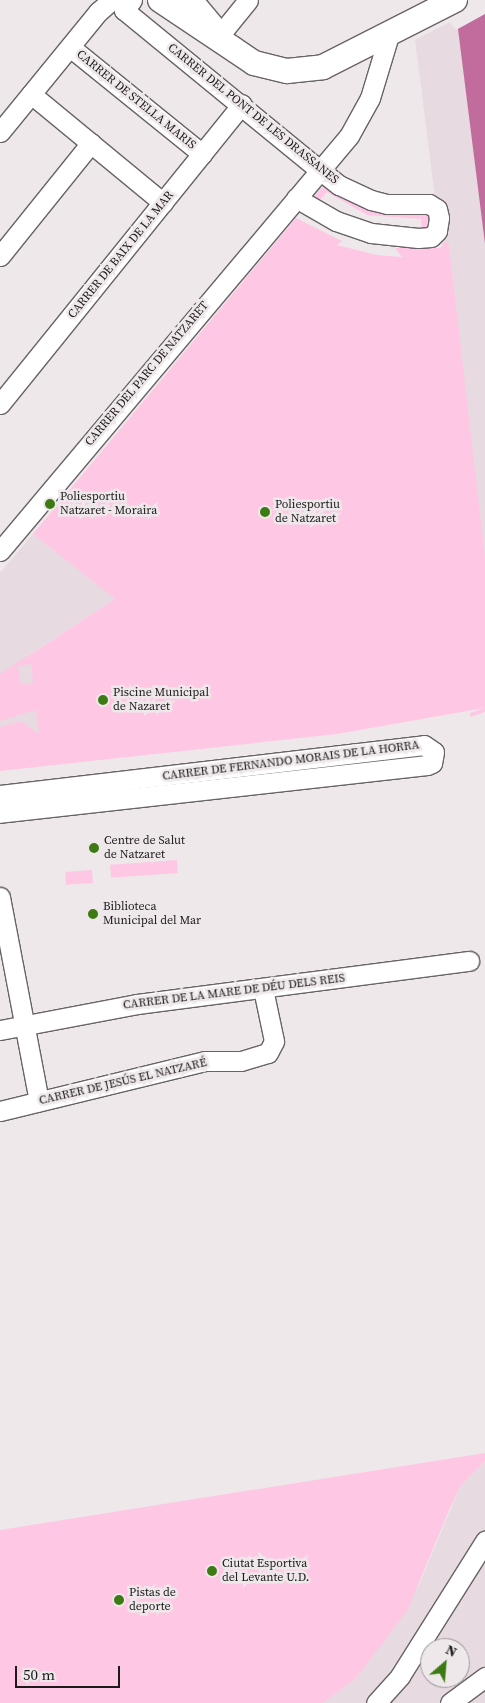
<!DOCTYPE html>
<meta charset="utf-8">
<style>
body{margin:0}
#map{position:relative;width:485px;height:1703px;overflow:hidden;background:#eee8eb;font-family:"Source Serif 4",serif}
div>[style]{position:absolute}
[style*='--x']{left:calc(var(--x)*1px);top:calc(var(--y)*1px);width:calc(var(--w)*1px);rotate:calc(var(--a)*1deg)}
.built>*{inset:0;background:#e7dae0}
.green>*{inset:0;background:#fec8e4;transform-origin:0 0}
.water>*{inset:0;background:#c16c9d}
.pier>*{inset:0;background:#eee8eb}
.roads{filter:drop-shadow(1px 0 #686366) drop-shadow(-1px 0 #686366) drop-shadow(0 1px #686366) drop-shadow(0 -1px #686366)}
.minor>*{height:19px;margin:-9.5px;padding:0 9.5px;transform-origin:9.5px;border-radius:9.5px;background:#fff}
.major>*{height:24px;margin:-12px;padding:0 12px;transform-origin:12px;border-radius:12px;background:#fff}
.dots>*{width:14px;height:14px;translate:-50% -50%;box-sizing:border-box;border:2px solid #eee8eb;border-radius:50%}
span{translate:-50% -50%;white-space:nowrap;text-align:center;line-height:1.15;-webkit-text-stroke:5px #eee8eb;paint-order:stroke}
.street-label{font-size:12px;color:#1c1a1b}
.poi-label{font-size:12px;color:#1c1a1b}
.left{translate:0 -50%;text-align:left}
.north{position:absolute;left:420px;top:1638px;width:50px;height:50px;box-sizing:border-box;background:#eee8eb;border:1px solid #9a9698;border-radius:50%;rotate:27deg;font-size:14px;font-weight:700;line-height:20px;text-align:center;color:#1c1a1b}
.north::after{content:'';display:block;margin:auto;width:18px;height:22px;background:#3e7a13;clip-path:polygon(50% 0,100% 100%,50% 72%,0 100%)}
.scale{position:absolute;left:15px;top:1666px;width:105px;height:22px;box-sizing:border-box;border:2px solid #1c1a1b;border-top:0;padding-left:6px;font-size:15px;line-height:18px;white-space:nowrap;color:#1c1a1b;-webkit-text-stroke:4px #eee8eb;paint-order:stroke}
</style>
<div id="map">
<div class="built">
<i style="clip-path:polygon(485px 4px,485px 569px,449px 245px,441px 245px,415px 40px)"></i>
<i style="clip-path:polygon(33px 534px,116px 599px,30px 654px,39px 734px,0 739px,0 573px)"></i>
<i style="clip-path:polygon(evenodd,485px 1461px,485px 1703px,323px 1703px,356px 1678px,418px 1587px,461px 1485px,485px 1461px,430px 1648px,460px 1648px,460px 1678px,430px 1678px,430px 1648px)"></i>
</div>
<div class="green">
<i style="clip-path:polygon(326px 183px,351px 201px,372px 209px,428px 214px,431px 229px,422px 234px,421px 219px,367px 215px,327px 192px,317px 203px,312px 199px)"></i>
<i style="clip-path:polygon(evenodd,296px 218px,342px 241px,337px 245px,377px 255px,402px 257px,395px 248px,440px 248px,447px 241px,449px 245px,485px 557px,485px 712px,470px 717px,470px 713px,484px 708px,337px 734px,0 771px,0 727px,21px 721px,39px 734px,36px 710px,0 721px,0 674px,115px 599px,33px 534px,296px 218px,31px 664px,33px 683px,20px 684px,18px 666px,31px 664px)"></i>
<i style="left:177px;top:860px;width:13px;height:67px;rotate:86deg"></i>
<i style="left:92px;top:870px;width:13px;height:27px;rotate:86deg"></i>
<i style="clip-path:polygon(485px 1453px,485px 1461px,461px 1485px,450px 1508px,407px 1611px,356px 1678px,323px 1703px,0 1703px,0 1530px)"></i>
</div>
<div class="water">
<i style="clip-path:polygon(434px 0,485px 0,485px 244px,458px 29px)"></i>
</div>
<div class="pier">
<i style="clip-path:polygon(431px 0,485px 0,485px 14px,456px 30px)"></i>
</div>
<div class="roads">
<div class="minor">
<i style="--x:132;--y:0;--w:13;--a:129"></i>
<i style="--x:124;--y:10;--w:254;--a:39.3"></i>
<i style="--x:321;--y:171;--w:23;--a:38"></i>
<i style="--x:339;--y:185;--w:35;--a:25"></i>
<i style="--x:371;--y:200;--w:16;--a:14"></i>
<i style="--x:387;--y:204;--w:42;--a:0"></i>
<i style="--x:429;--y:204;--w:9;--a:32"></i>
<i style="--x:437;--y:209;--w:9;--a:77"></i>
<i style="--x:439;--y:218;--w:13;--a:99"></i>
<i style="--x:437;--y:231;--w:8;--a:135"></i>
<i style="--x:431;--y:237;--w:13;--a:176"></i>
<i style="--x:418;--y:238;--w:47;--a:-173.9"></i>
<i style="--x:371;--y:233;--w:37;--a:-161"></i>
<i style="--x:336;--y:221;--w:46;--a:-150.1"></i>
<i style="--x:219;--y:36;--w:46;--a:-51.1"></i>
<i style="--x:70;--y:47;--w:170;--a:39"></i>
<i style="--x:31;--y:94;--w:171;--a:39.5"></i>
<i style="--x:0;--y:132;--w:155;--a:-50.8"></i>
<i style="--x:98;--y:12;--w:18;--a:-41"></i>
<i style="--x:0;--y:256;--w:145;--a:-51.2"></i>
<i style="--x:0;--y:404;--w:385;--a:-51.1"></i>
<i style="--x:0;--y:551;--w:542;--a:-49.94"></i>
<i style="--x:349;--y:136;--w:43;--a:-61.1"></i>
<i style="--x:370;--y:98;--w:66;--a:-73.2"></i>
<i style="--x:0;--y:795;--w:427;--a:-6.7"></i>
<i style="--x:424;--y:745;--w:12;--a:35"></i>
<i style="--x:434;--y:752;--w:11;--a:100"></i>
<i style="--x:432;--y:763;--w:5;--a:158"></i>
<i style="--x:427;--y:765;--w:430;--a:173.6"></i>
<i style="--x:0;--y:897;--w:208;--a:79.2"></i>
<i style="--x:0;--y:1030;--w:139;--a:-10.7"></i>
<i style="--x:137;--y:1004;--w:335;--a:-7.4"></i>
<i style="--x:0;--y:1111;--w:211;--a:-13.7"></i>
<i style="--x:205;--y:1061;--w:36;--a:0"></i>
<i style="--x:241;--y:1061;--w:28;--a:-17"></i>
<i style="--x:268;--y:1053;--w:13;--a:-63"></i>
<i style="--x:274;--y:1041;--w:53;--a:-101.9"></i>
<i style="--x:376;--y:1703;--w:36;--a:-48"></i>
<i style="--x:400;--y:1676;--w:160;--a:-57.8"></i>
<i style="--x:450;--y:1703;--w:44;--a:-36.6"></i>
</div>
<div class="major">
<i style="--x:160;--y:0;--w:113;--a:33.8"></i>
<i style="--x:254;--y:63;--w:34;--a:14"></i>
<i style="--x:287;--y:71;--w:36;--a:-6"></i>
<i style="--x:323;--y:67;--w:148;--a:-26.9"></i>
<i style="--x:190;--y:0;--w:38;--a:50"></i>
</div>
</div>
<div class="dots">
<i style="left:50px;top:504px;background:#3e7a13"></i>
<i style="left:265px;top:512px;background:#3e7a13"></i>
<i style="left:103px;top:700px;background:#3e7a13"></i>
<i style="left:94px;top:848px;background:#3e7a13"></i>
<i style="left:93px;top:914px;background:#3e7a13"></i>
<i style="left:212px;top:1571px;background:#3e7a13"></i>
<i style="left:119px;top:1600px;background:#3e7a13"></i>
</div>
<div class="street-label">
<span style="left:136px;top:100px;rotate:39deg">CARRER DE STELLA MARIS</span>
<span style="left:253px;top:114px;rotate:39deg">CARRER DEL PONT DE LES DRASSANES</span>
<span style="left:121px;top:255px;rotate:-51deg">CARRER DE BAIX DE LA MAR</span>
<span style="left:147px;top:374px;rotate:-50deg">CARRER DEL PARC DE NATZARET</span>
<span style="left:291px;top:761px;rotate:-7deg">CARRER DE FERNANDO MORAIS DE LA HORRA</span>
<span style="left:234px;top:992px;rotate:-7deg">CARRER DE LA MARE DE DÉU DELS REIS</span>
<span style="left:123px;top:1082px;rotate:-13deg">CARRER DE JESÚS EL NATZARÉ</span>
</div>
<div class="poi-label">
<span class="left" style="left:60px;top:504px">Poliesportiu<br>Natzaret - Moraira</span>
<span class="left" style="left:275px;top:512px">Poliesportiu<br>de Natzaret</span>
<span class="left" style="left:113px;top:700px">Piscine Municipal<br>de Nazaret</span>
<span class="left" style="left:104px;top:848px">Centre de Salut<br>de Natzaret</span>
<span class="left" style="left:103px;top:914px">Biblioteca<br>Municipal del Mar</span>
<span class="left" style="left:222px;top:1571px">Ciutat Esportiva<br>del Levante U.D.</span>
<span class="left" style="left:129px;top:1600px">Pistas de<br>deporte</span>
</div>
<div class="north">N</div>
<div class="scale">50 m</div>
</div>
